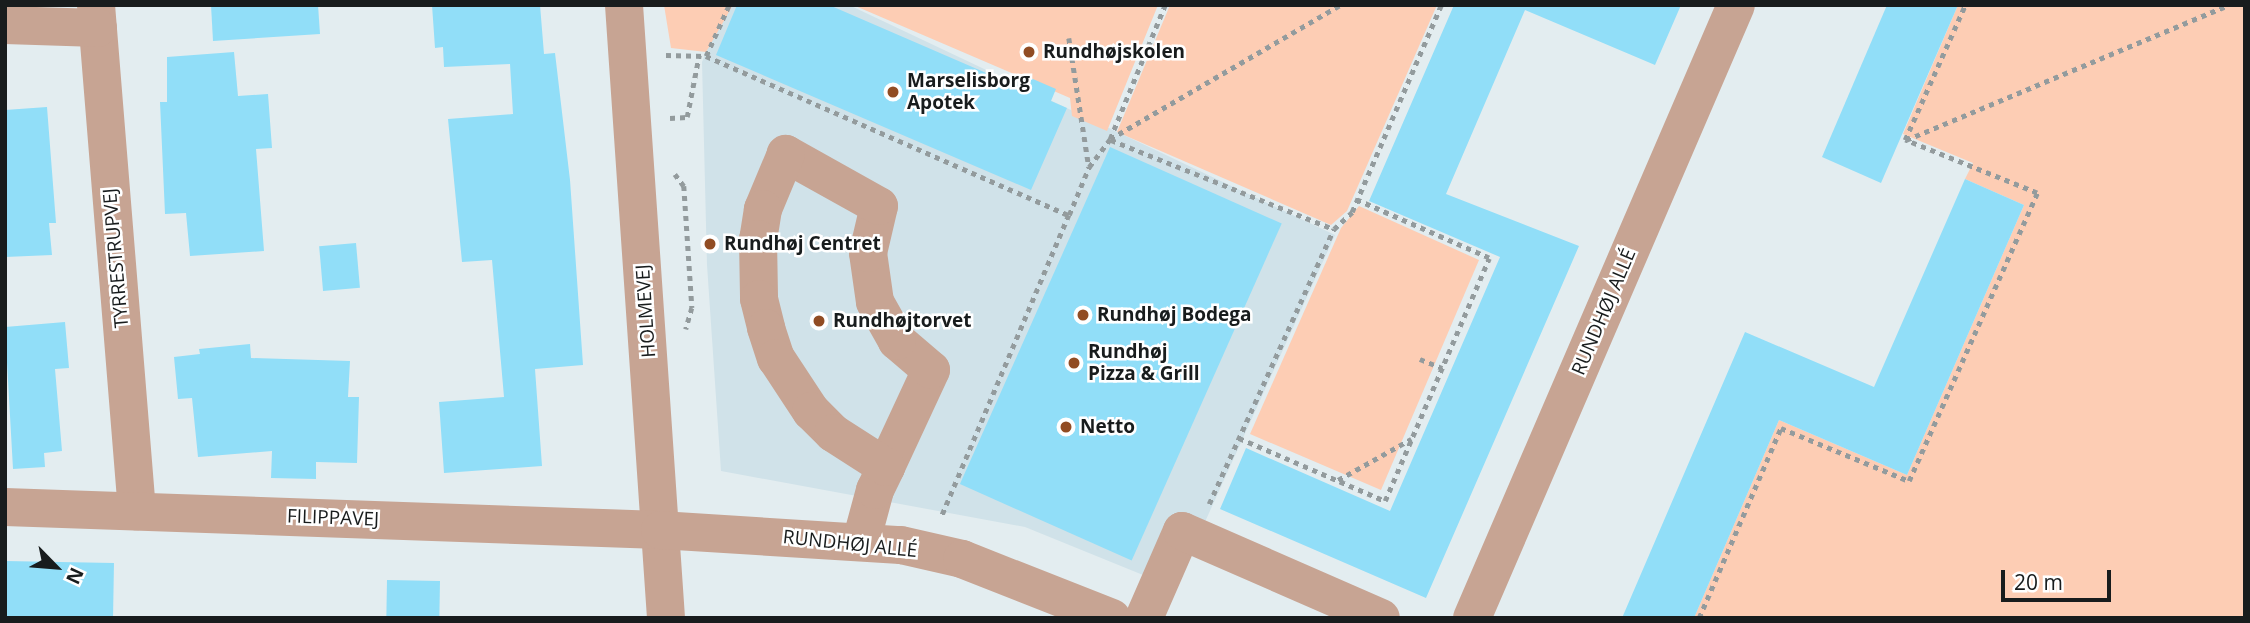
<!DOCTYPE html>
<meta charset="utf-8">
<style>
body{margin:0}
#map{position:relative;width:2250px;height:623px;overflow:hidden;background:#e3edf0;font-family:"Open Sans",sans-serif}
div>[style]{position:absolute}
[style*='--x']{left:calc(var(--x)*1px);top:calc(var(--y)*1px);width:calc(var(--w)*1px);rotate:calc(var(--a)*1deg)}
.built>*{inset:0;background:#d0e2e9}
.green>*{inset:0;background:#fdcdb4}
.building>*{inset:0;background:#91def8;transform-origin:0 0}
.path>*{height:4.5px;margin-top:-2.25px;transform-origin:0;background:repeating-linear-gradient(90deg,#939b9d 0 5px,transparent 0 10px)}
.minor>*{height:38px;margin:-19px;padding:0 19px;transform-origin:19px;border-radius:19px;background:#c7a493}
.dots>*{width:19px;height:19px;translate:-50% -50%;box-sizing:border-box;border:4px solid #fff;border-radius:50%}
span{translate:-50% -50%;white-space:nowrap;text-align:center;line-height:1.15;-webkit-text-stroke:5px #fff;paint-order:stroke}
.poi-label{font-size:19px;color:#181c1d;font-weight:700}
.left{translate:0 -50%;text-align:left}
.street-label{font-size:19px;color:#181c1d}
.frame{position:absolute;inset:0;border:7px solid #181c1d;pointer-events:none}
.north{position:absolute;left:21px;top:532px;width:70px;height:70px;-webkit-text-stroke:5px #fff;paint-order:stroke;rotate:115deg;font-size:19px;font-weight:700;line-height:28px;text-align:center;color:#181c1d}
.north::after{content:'';display:block;margin:auto;width:24px;height:32px;background:#181c1d;clip-path:polygon(50% 0,100% 100%,50% 72%,0 100%)}
.scale{position:absolute;left:2001px;top:570px;width:110px;height:32px;box-sizing:border-box;border:4px solid #181c1d;border-top:0;padding-left:9px;font-size:21px;line-height:24px;white-space:nowrap;color:#181c1d;-webkit-text-stroke:5px #fff;paint-order:stroke}
</style>
<div id="map">
<div class="built">
<i style="clip-path:polygon(725px 5px,849px 5px,1335px 235px,1175px 588px,1025px 527px,721px 471px,707px 265px,702px 62px)"></i>
</div>
<div class="green">
<i style="clip-path:polygon(664px 5px,733px 5px,706px 52px,671px 48px)"></i>
<i style="clip-path:polygon(853px 5px,1158px 5px,1107px 131px,1072px 116px,1070px 98px)"></i>
<i style="clip-path:polygon(1170px 5px,1437px 5px,1347px 211px,1331px 225px,1117px 132px)"></i>
<i style="clip-path:polygon(1958px 5px,2245px 5px,2245px 618px,1694px 618px,1779px 420px,1907px 475px,2024px 205px,1965px 179px,1973px 163px,1903px 134px)"></i>
<i style="clip-path:polygon(1359px 206px,1479px 260px,1381px 490px,1250px 434px,1341px 228px)"></i>
</div>
<div class="building">
<i style="clip-path:polygon(211px 5px,318px 5px,320px 34px,213px 41px)"></i>
<i style="clip-path:polygon(432px 5px,540px 5px,544px 54px,555px 53px,570px 180px,583px 365px,535px 369px,542px 466px,444px 473px,439px 402px,504px 397px,492px 260px,462px 262px,448px 119px,513px 114px,510px 64px,444px 67px,443px 47px,435px 48px)"></i>
<i style="clip-path:polygon(737px 5px,829px 5px,1021px 88px,1026px 76px,1056px 89px,1051px 101px,1067px 108px,1031px 190px,716px 55px)"></i>
<i style="clip-path:polygon(1454px 5px,1681px 5px,1655px 65px,1525px 10px,1446px 194px,1579px 246px,1426px 598px,1220px 509px,1246px 448px,1390px 511px,1500px 257px,1369px 201px)"></i>
<i style="clip-path:polygon(1887px 5px,1958px 5px,1881px 183px,1822px 157px)"></i>
<i style="clip-path:polygon(234px 52px,238px 96px,268px 94px,272px 148px,256px 149px,264px 251px,190px 256px,186px 213px,165px 214px,160px 102px,167px 102px,167px 57px)"></i>
<i style="clip-path:polygon(47px 107px,56px 223px,49px 223px,52px 255px,5px 257px,5px 110px)"></i>
<i style="left:1110px;top:147px;width:188px;height:369px;rotate:24deg"></i>
<i style="clip-path:polygon(1965px 179px,2024px 205px,1907px 475px,1779px 420px,1694px 618px,1622px 618px,1745px 332px,1874px 387px)"></i>
<i style="left:356px;top:243px;width:45px;height:37px;rotate:85deg"></i>
<i style="clip-path:polygon(65px 322px,69px 368px,55px 369px,62px 451px,44px 453px,45px 467px,13px 469px,5px 327px)"></i>
<i style="clip-path:polygon(250px 344px,251px 358px,350px 361px,348px 397px,359px 397px,357px 463px,316px 462px,316px 479px,271px 478px,272px 451px,198px 457px,192px 398px,178px 399px,174px 357px,200px 354px,199px 349px)"></i>
<i style="left:5px;top:561px;width:109px;height:57px;rotate:1deg"></i>
<i style="left:387px;top:580px;width:53px;height:38px;rotate:1deg"></i>
</div>
<div class="path">
<i style="--x:1069;--y:38;--w:131;--a:81.2"></i>
<i style="--x:666;--y:55;--w:40;--a:1.4"></i>
<i style="--x:706;--y:56;--w:396;--a:23.7"></i>
<i style="--x:1069;--y:215;--w:329;--a:112.9"></i>
<i style="--x:706;--y:56;--w:56;--a:-65.7"></i>
<i style="--x:670;--y:118;--w:17;--a:-3"></i>
<i style="--x:687;--y:117;--w:63;--a:-79"></i>
<i style="--x:1110;--y:139;--w:266;--a:-30.2"></i>
<i style="--x:1111;--y:140;--w:240;--a:21.8"></i>
<i style="--x:1906;--y:140;--w:350;--a:-22.7"></i>
<i style="--x:675;--y:174;--w:15;--a:53"></i>
<i style="--x:684;--y:186;--w:122;--a:86.2"></i>
<i style="--x:692;--y:308;--w:22;--a:106"></i>
<i style="--x:1069;--y:215;--w:52;--a:-67.4"></i>
<i style="--x:1089;--y:167;--w:35;--a:-53"></i>
<i style="--x:1110;--y:139;--w:145;--a:-67.7"></i>
<i style="--x:1420;--y:359;--w:24;--a:22"></i>
<i style="--x:1239;--y:438;--w:159;--a:23.3"></i>
<i style="--x:1385;--y:501;--w:264;--a:-66.8"></i>
<i style="--x:1489;--y:258;--w:144;--a:-156.3"></i>
<i style="--x:1338;--y:480;--w:84;--a:-29.3"></i>
<i style="--x:1209;--y:504;--w:302;--a:-65.6"></i>
<i style="--x:1334;--y:229;--w:25;--a:-43"></i>
<i style="--x:1352;--y:212;--w:225;--a:-66.7"></i>
<i style="--x:1699;--y:618;--w:207;--a:-66.7"></i>
<i style="--x:1781;--y:428;--w:139;--a:22.5"></i>
<i style="--x:1909;--y:481;--w:315;--a:-66"></i>
<i style="--x:2037;--y:193;--w:142;--a:-158.1"></i>
<i style="--x:1905;--y:140;--w:148;--a:-66"></i>
</div>
<div class="minor">
<i style="--x:96;--y:5;--w:508;--a:85.37"></i>
<i style="--x:624;--y:5;--w:614;--a:86.08"></i>
<i style="--x:5;--y:25;--w:93;--a:1.8"></i>
<i style="--x:5;--y:507;--w:655;--a:2.01"></i>
<i style="--x:660;--y:530;--w:241;--a:3.6"></i>
<i style="--x:901;--y:545;--w:63;--a:12.9"></i>
<i style="--x:962;--y:559;--w:161;--a:21.5"></i>
<i style="--x:861;--y:542;--w:54;--a:-74.9"></i>
<i style="--x:875;--y:490;--w:25;--a:-64"></i>
<i style="--x:886;--y:467;--w:107;--a:-65.1"></i>
<i style="--x:931;--y:370;--w:45;--a:-139.5"></i>
<i style="--x:897;--y:341;--w:45;--a:-119.4"></i>
<i style="--x:875;--y:302;--w:49;--a:-98.1"></i>
<i style="--x:868;--y:253;--w:48;--a:-76.8"></i>
<i style="--x:879;--y:206;--w:107;--a:-150.8"></i>
<i style="--x:786;--y:154;--w:60;--a:112.7"></i>
<i style="--x:763;--y:209;--w:30;--a:99"></i>
<i style="--x:758;--y:239;--w:60;--a:89"></i>
<i style="--x:759;--y:299;--w:30;--a:76"></i>
<i style="--x:766;--y:328;--w:32;--a:72"></i>
<i style="--x:776;--y:358;--w:64;--a:56.6"></i>
<i style="--x:811;--y:411;--w:31;--a:45"></i>
<i style="--x:833;--y:433;--w:63;--a:32.7"></i>
<i style="--x:1144;--y:618;--w:95;--a:-66.4"></i>
<i style="--x:1182;--y:531;--w:217;--a:23.6"></i>
<i style="--x:1472;--y:618;--w:667;--a:-66.7"></i>
</div>
<div class="dots">
<i style="left:1029px;top:52px;background:#914c23"></i>
<i style="left:893px;top:92px;background:#914c23"></i>
<i style="left:710px;top:244px;background:#914c23"></i>
<i style="left:1083px;top:315px;background:#914c23"></i>
<i style="left:819px;top:321px;background:#914c23"></i>
<i style="left:1074px;top:363px;background:#914c23"></i>
<i style="left:1066px;top:427px;background:#914c23"></i>
</div>
<div class="poi-label">
<span class="left" style="left:1043px;top:52px">Rundhøjskolen</span>
<span class="left" style="left:907px;top:92px">Marselisborg<br>Apotek</span>
<span class="left" style="left:724px;top:244px">Rundhøj Centret</span>
<span class="left" style="left:1097px;top:315px">Rundhøj Bodega</span>
<span class="left" style="left:833px;top:321px">Rundhøjtorvet</span>
<span class="left" style="left:1088px;top:363px">Rundhøj<br>Pizza &amp; Grill</span>
<span class="left" style="left:1080px;top:427px">Netto</span>
</div>
<div class="street-label">
<span style="left:116px;top:258px;rotate:-95deg">TYRRESTRUPVEJ</span>
<span style="left:646px;top:311px;rotate:-94deg">HOLMEVEJ</span>
<span style="left:1604px;top:312px;rotate:-67deg">RUNDHØJ ALLÉ</span>
<span style="left:333px;top:518px;rotate:2deg">FILIPPAVEJ</span>
<span style="left:850px;top:544px;rotate:6deg">RUNDHØJ ALLÉ</span>
</div>
<div class="frame"></div>
<div class="north">N</div>
<div class="scale">20 m</div>
</div>
